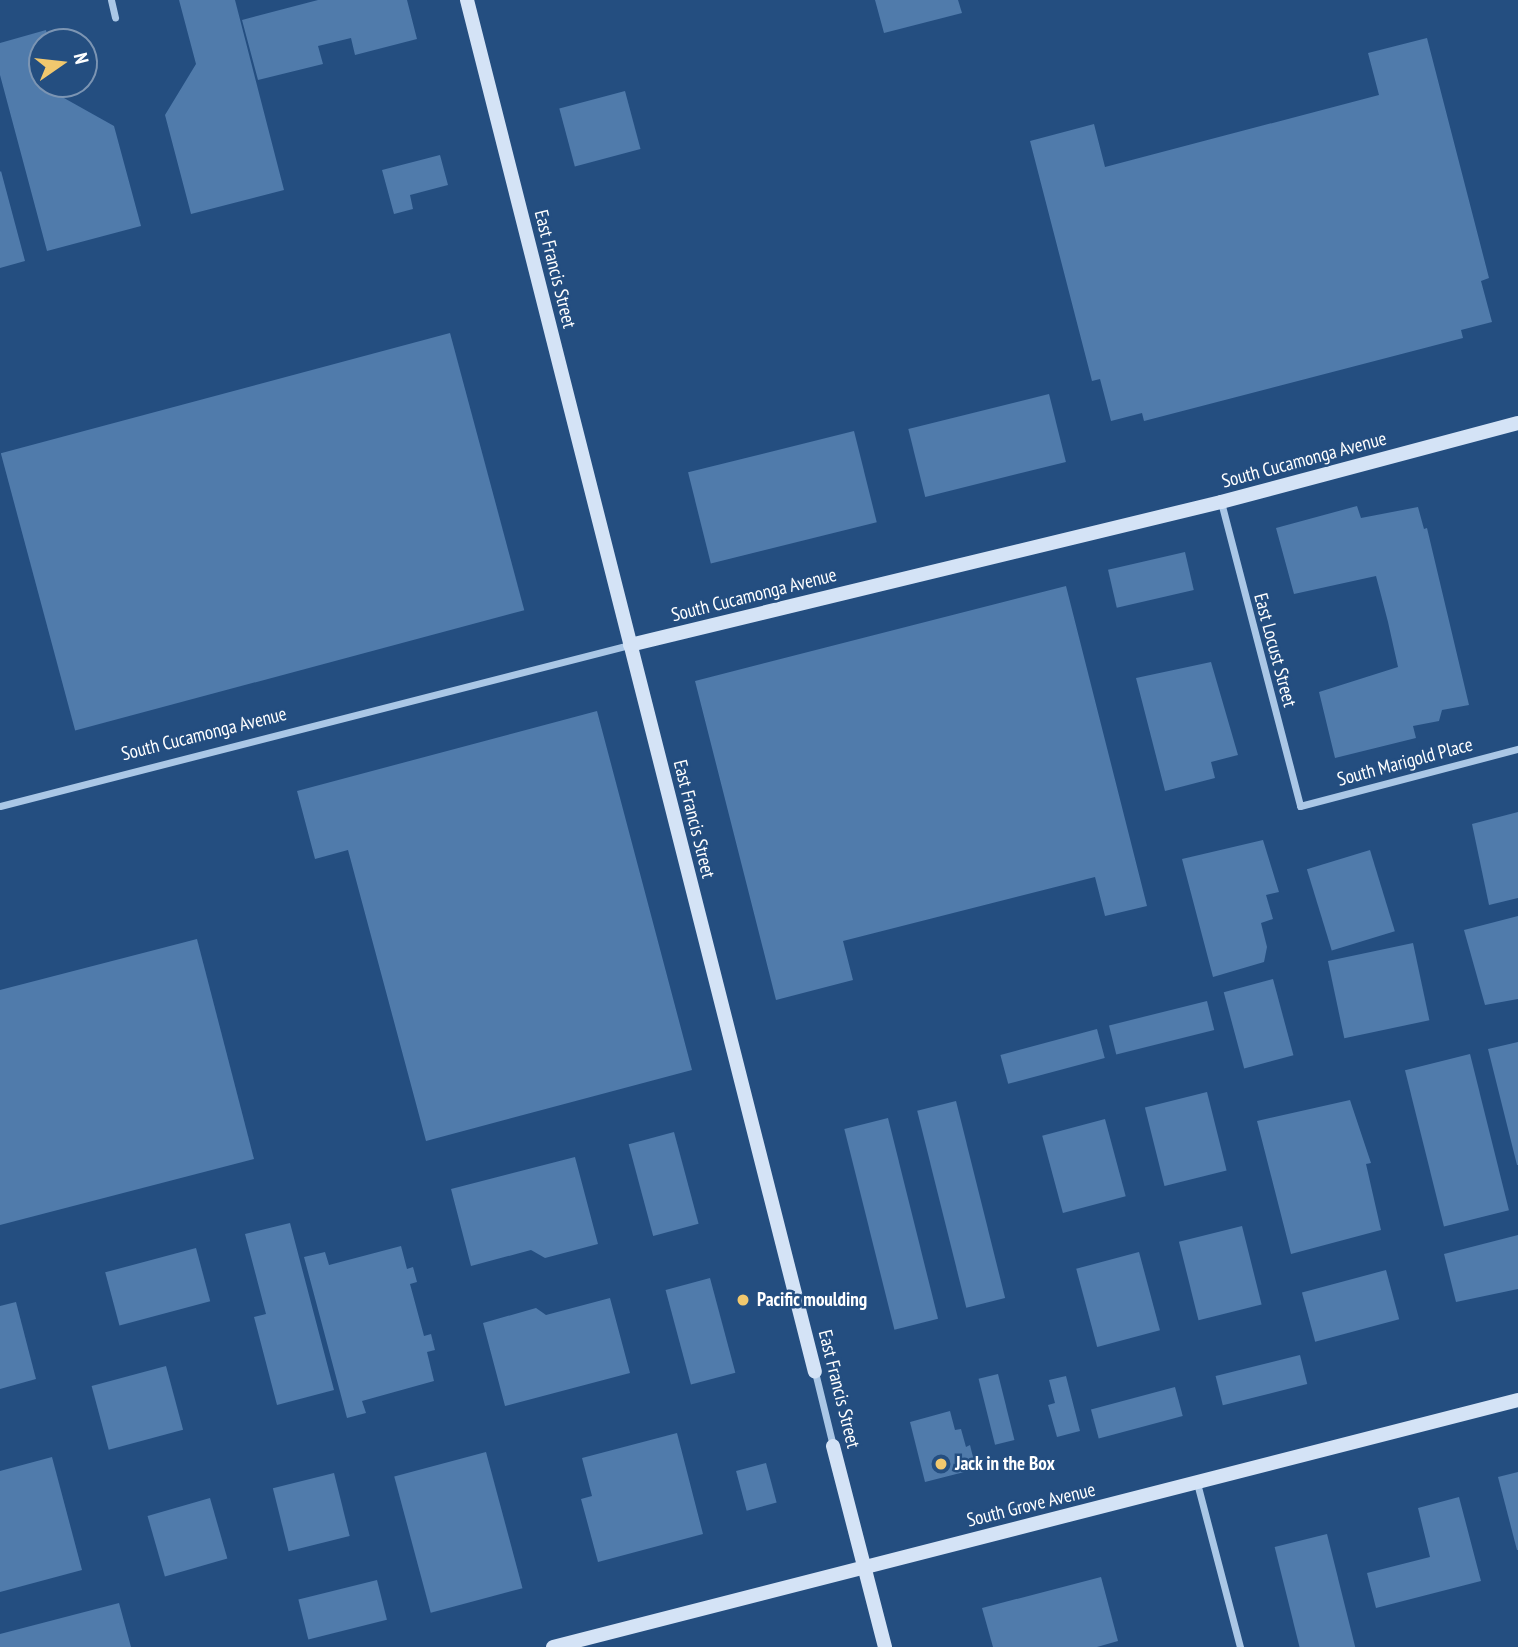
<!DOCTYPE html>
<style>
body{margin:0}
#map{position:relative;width:1518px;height:1647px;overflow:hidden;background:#244e80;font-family:"PT Sans Narrow",sans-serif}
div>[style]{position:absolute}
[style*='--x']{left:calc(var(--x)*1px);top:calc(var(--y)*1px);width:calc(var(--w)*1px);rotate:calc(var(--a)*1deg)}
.building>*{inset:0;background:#507bab;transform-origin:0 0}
.street>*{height:7px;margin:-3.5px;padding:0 3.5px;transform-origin:3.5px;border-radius:3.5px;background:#aac7e6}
.secondary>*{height:14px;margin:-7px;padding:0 7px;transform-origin:7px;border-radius:7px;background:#d4e3f6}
.dots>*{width:19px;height:19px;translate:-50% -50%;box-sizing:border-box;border:4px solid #244e80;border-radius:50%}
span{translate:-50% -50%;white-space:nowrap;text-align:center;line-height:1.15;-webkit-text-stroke:5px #244e80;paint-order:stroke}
.street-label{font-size:19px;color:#fff}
.poi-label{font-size:19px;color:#fff;font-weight:700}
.left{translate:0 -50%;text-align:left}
.north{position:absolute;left:28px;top:28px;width:70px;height:70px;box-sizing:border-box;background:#244e80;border:2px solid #7c95b3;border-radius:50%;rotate:76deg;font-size:19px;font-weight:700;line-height:28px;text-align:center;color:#fff}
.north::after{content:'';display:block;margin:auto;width:24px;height:32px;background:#f1c86e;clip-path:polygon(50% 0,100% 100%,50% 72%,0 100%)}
</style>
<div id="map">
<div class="building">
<i style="clip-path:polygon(179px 0,235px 0,284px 190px,191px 214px,165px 115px,196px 64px)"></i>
<i style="clip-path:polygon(318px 0,407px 0,417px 39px,355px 55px,351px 38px,318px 46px,323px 64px,258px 80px,242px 20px)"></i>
<i style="clip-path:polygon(875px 0,958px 0,962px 13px,884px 33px)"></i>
<i style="clip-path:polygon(46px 30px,49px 42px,42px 42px,42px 84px,60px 84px,64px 98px,114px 126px,141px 226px,47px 251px,0 75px,0 43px)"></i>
<i style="clip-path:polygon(1427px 38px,1489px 278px,1481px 281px,1492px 322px,1461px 330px,1463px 338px,1144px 421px,1142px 413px,1111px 421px,1100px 379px,1092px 381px,1030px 141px,1094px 124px,1105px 167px,1379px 95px,1368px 53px)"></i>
<i style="left:625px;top:91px;width:60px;height:68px;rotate:75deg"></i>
<i style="clip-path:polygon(440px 155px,448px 185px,410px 195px,413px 209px,394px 214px,382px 170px)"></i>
<i style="clip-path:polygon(1px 171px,25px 261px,0 268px,0 172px)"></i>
<i style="left:450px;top:333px;width:287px;height:465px;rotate:75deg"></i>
<i style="left:1049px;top:394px;width:70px;height:145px;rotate:76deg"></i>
<i style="left:854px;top:431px;width:94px;height:171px;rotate:76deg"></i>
<i style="clip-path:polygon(1357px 506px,1361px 518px,1418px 507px,1424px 529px,1427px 528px,1469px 705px,1442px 710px,1439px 721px,1413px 726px,1416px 738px,1335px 758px,1319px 692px,1398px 667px,1388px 622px,1376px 576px,1294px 594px,1276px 528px)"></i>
<i style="left:1185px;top:552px;width:39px;height:79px;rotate:77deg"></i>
<i style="clip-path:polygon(1066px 586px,1147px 906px,1105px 916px,1095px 877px,843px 941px,853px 980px,776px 1000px,695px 681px)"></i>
<i style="clip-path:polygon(1211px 662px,1238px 755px,1211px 762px,1215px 778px,1165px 791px,1136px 678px)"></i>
<i style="clip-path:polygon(597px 711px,692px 1070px,426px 1141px,348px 850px,315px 859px,297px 791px)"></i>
<i style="clip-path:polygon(1518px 812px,1518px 898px,1489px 905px,1472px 824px)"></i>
<i style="clip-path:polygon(1263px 840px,1279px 892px,1266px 895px,1273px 919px,1261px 923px,1267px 947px,1264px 962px,1213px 977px,1182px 859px)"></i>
<i style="left:1370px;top:850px;width:85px;height:66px;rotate:73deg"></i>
<i style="clip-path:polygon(1518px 916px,1518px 999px,1485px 1005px,1464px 930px)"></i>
<i style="clip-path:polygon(197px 939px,254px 1159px,0 1225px,0 990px)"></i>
<i style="left:1413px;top:943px;width:79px;height:87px;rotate:78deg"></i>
<i style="left:1273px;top:979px;width:79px;height:51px;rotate:75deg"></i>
<i style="left:1207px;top:1001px;width:30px;height:101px;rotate:76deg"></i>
<i style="left:1097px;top:1029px;width:30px;height:100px;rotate:75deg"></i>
<i style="clip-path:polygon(1518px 1042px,1518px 1165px,1517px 1165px,1488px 1049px)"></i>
<i style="left:1470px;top:1054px;width:161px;height:67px;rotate:76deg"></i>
<i style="left:1207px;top:1092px;width:81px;height:64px;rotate:76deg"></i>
<i style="clip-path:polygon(1350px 1100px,1371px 1163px,1366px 1164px,1381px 1230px,1291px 1254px,1257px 1121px)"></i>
<i style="left:956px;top:1101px;width:203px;height:40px;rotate:76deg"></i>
<i style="left:888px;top:1118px;width:207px;height:45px;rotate:76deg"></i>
<i style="left:1105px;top:1119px;width:80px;height:65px;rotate:75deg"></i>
<i style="left:674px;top:1132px;width:95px;height:47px;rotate:75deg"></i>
<i style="clip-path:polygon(575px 1157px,598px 1244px,545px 1258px,531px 1250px,471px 1266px,451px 1189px)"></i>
<i style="clip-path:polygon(290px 1223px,334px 1390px,277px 1405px,254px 1317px,266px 1314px,245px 1234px)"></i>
<i style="left:1242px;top:1226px;width:81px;height:65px;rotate:76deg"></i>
<i style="clip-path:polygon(1518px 1235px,1518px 1289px,1456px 1302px,1444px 1254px)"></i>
<i style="clip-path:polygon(401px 1246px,407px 1269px,413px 1267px,417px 1282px,410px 1284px,424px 1336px,431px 1334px,435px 1350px,427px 1352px,434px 1381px,362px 1401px,366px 1413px,347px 1418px,304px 1257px,325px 1252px,329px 1265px)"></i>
<i style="left:196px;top:1248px;width:55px;height:94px;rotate:75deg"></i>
<i style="left:1139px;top:1252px;width:81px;height:65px;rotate:75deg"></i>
<i style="left:1386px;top:1270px;width:51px;height:87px;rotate:75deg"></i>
<i style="left:710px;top:1278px;width:98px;height:46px;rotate:75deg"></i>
<i style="clip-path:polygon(610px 1298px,630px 1373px,505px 1406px,483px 1323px,536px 1308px,546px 1315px)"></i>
<i style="clip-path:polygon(16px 1302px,36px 1379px,0 1389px,0 1306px)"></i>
<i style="left:1300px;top:1355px;width:30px;height:87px;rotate:76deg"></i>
<i style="left:166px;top:1366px;width:66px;height:77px;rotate:75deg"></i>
<i style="left:998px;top:1374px;width:68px;height:20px;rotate:76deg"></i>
<i style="clip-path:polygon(1066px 1376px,1080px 1431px,1057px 1437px,1048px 1405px,1055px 1403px,1049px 1380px)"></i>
<i style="left:1175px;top:1387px;width:30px;height:87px;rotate:75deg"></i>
<i style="clip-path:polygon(950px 1411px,955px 1430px,961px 1429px,966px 1447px,970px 1445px,976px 1469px,925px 1482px,910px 1422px)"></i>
<i style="clip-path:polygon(677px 1433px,703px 1534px,598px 1562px,581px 1499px,592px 1496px,582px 1458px)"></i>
<i style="left:486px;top:1452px;width:141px;height:95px;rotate:75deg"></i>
<i style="clip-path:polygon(52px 1457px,82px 1570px,0 1592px,0 1471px)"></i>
<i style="left:766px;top:1463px;width:41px;height:31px;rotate:75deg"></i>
<i style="clip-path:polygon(1518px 1472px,1518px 1550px,1517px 1550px,1498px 1477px)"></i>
<i style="left:334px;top:1473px;width:65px;height:63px;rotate:76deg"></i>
<i style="clip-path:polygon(1459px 1497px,1481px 1581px,1376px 1608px,1367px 1573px,1430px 1557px,1418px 1508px)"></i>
<i style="left:210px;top:1498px;width:63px;height:65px;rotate:74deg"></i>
<i style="left:1327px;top:1534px;width:117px;height:54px;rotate:76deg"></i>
<i style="clip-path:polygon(1101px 1577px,1118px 1641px,1097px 1647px,993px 1647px,982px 1608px)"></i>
<i style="left:377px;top:1580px;width:41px;height:81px;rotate:76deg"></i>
<i style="clip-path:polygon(119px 1603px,131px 1647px,0 1647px,0 1634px)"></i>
</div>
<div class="street">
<i style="--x:111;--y:0;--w:18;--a:77"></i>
<i style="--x:1221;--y:502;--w:314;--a:75.4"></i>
<i style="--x:1300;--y:806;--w:225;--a:-14.7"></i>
<i style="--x:0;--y:806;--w:649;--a:-14.36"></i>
<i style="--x:815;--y:1372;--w:76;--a:76.3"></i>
<i style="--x:1197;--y:1483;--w:170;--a:75.3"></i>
</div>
<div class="secondary">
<i style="--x:467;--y:0;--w:1415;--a:75.77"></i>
<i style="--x:630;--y:645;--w:608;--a:-13.6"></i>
<i style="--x:1221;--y:502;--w:307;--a:-14.9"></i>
<i style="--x:833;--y:1446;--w:208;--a:75.5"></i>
<i style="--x:553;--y:1647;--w:996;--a:-14.36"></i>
</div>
<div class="dots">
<i style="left:743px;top:1300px;background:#f1c86e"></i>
<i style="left:941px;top:1464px;background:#f1c86e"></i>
</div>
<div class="street-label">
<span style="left:555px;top:269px;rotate:76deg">East Francis Street</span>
<span style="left:1304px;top:460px;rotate:-15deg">South Cucamonga Avenue</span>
<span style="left:754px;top:595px;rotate:-14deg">South Cucamonga Avenue</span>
<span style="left:1275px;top:650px;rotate:75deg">East Locust Street</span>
<span style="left:204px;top:734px;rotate:-14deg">South Cucamonga Avenue</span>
<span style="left:1405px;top:762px;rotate:-15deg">South Marigold Place</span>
<span style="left:694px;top:819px;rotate:76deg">East Francis Street</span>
<span style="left:839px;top:1389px;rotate:76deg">East Francis Street</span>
<span style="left:1031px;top:1505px;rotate:-14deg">South Grove Avenue</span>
</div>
<div class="poi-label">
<span class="left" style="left:757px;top:1300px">Pacific moulding</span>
<span class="left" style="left:955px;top:1464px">Jack in the Box</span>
</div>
<div class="north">N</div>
</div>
